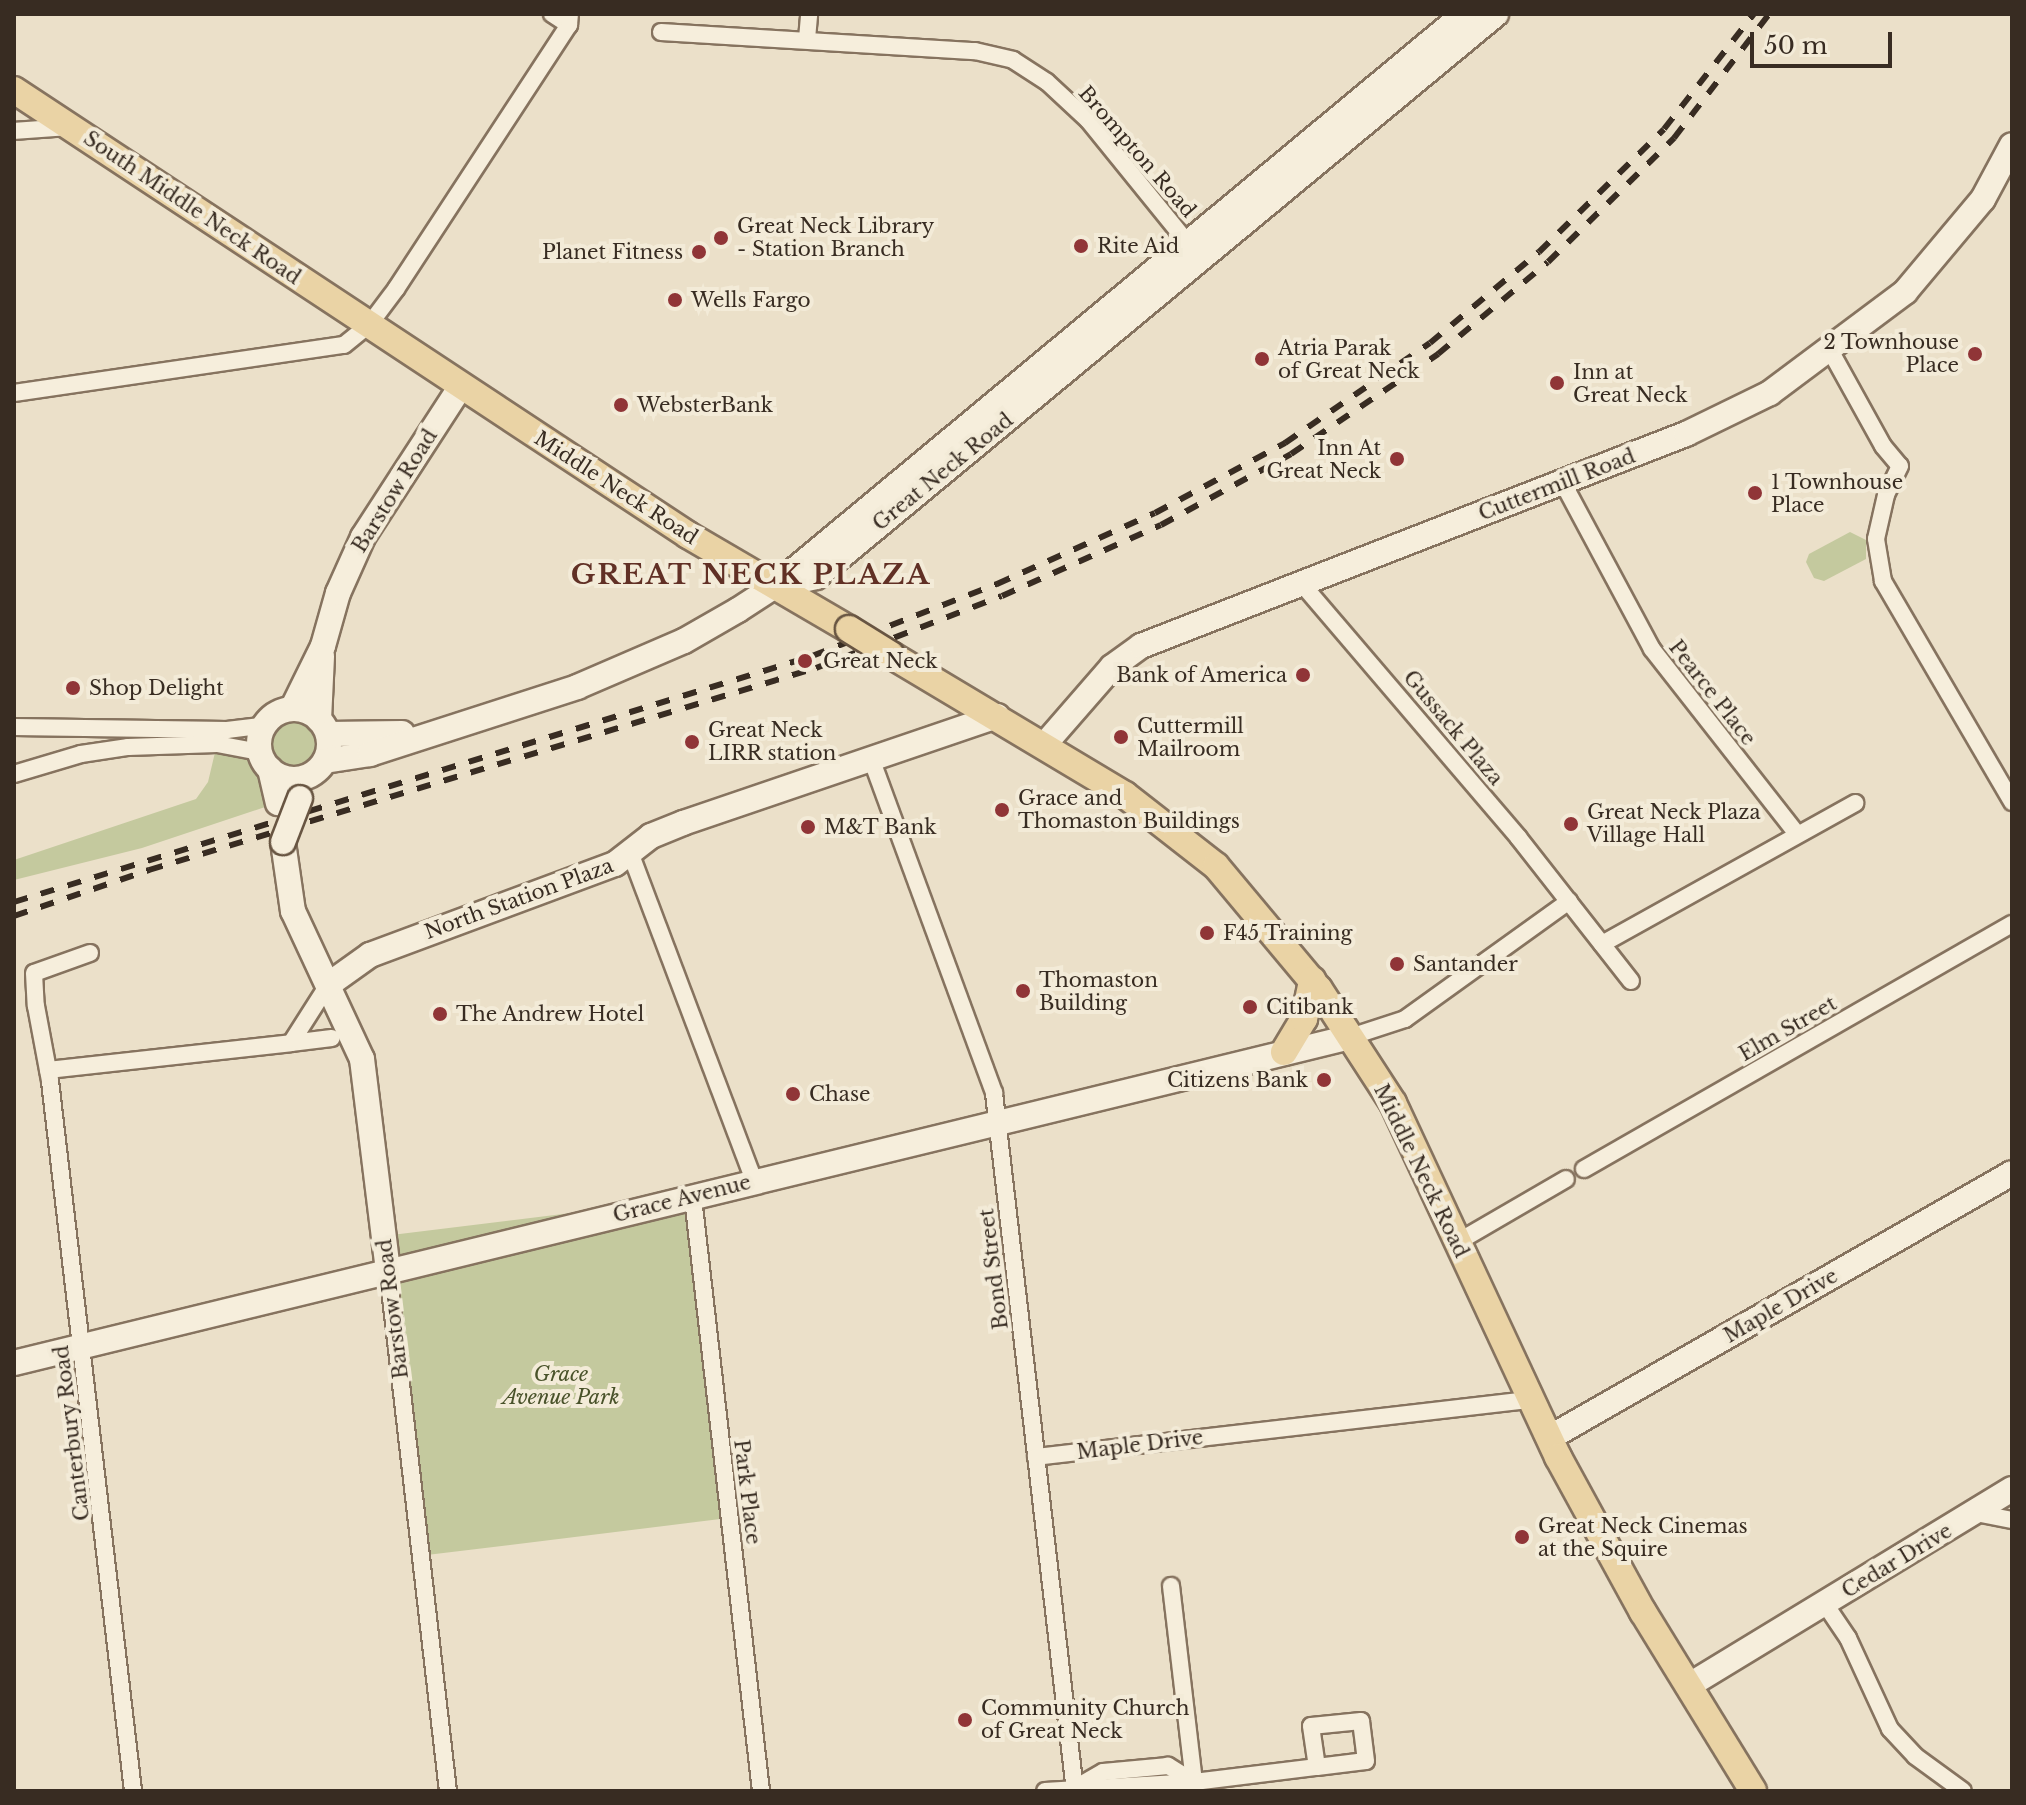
<!DOCTYPE html>
<style>
body{margin:0}
#map{position:relative;width:2026px;height:1805px;overflow:hidden;background:#ebe0c9;font-family:"Libre Baskerville",serif}
div>[style]{position:absolute}
[style*='--x']{left:calc(var(--x)*1px);top:calc(var(--y)*1px);width:calc(var(--w)*1px);rotate:calc(var(--a)*1deg)}
.green>*{inset:0;background:#c4c99e;transform-origin:0 0}
.roads{filter:drop-shadow(2px 0 #86735f) drop-shadow(-2px 0 #86735f) drop-shadow(0 2px #86735f) drop-shadow(0 -2px #86735f)}
.street>*{height:16px;margin:-8px;padding:0 8px;transform-origin:8px;border-radius:8px;background:#f6eedc}
.secondary>*{height:24px;margin:-12px;padding:0 12px;transform-origin:12px;border-radius:12px;background:#f6eedc}
.secondary>.ring{margin:-12px;padding:0;box-sizing:content-box;background:none;border:24px solid #f6eedc;border-radius:50%}
.primary>*{height:26px;margin:-13px;padding:0 13px;transform-origin:13px;border-radius:13px;background:#ead3a5}
.rail>*{height:6px;margin-top:-3px;transform-origin:0;background:repeating-linear-gradient(90deg,#382c22 0 14px,transparent 0 28px)}
.bridges{filter:drop-shadow(2px 0 #685542) drop-shadow(-2px 0 #685542) drop-shadow(0 2px #685542) drop-shadow(0 -2px #685542)}
.secondary-bridge>*{height:24px;margin:-12px;padding:0 12px;transform-origin:12px;border-radius:12px;background:#f6eedc}
.primary-bridge>*{height:26px;margin:-13px;padding:0 13px;transform-origin:13px;border-radius:13px;background:#ead3a5}
.dots>*{width:22px;height:22px;translate:-50% -50%;box-sizing:border-box;border:4px solid #f3ebd8;border-radius:50%}
span{translate:-50% -50%;white-space:nowrap;text-align:center;line-height:1.15;-webkit-text-stroke:8px #f3ebd8;paint-order:stroke}
.street-label{font-size:20px;color:#382c22}
.poi-label{font-size:20px;color:#382c22}
.left{translate:0 -50%;text-align:left}
.right{translate:-100% -50%;text-align:right}
.park-label{font-size:20px;color:#49522a;font-style:italic}
.district-label{font-size:28px;color:#613025;font-weight:700;letter-spacing:2px}
.frame{position:absolute;inset:0;border:16px solid #382c22;pointer-events:none}
.scale{position:absolute;left:1750px;top:32px;width:142px;height:36px;box-sizing:border-box;border:4px solid #382c22;border-top:0;padding-left:10px;font-size:24px;line-height:28px;white-space:nowrap;color:#382c22;-webkit-text-stroke:6px #f3ebd8;paint-order:stroke}
</style>
<div id="map">
<div class="green">
<i style="clip-path:polygon(1850px 532px,1866px 540px,1866px 559px,1824px 581px,1814px 578px,1806px 562px,1809px 554px)"></i>
<i style="clip-path:polygon(302px 710px,311px 714px,329px 743px,328px 752px,308px 776px,278px 775px,277px 803px,142px 848px,14px 880px,14px 860px,196px 799px,208px 782px,217px 744px,260px 752px,262px 730px,271px 718px)"></i>
<i style="left:693px;top:1198px;width:322px;height:314px;rotate:83deg"></i>
</div>
<div class="roads">
<div class="street">
<i style="--x:552;--y:14;--w:20;--a:33"></i>
<i style="--x:661;--y:32;--w:315;--a:3.5"></i>
<i style="--x:975;--y:51;--w:39;--a:13"></i>
<i style="--x:1013;--y:60;--w:40;--a:32.9"></i>
<i style="--x:1047;--y:82;--w:56;--a:42.8"></i>
<i style="--x:1088;--y:120;--w:169;--a:51"></i>
<i style="--x:807;--y:39;--w:25;--a:-85"></i>
<i style="--x:14;--y:131;--w:54;--a:-4.2"></i>
<i style="--x:1831;--y:352;--w:107;--a:61"></i>
<i style="--x:1883;--y:446;--w:26;--a:50"></i>
<i style="--x:1900;--y:466;--w:32;--a:116"></i>
<i style="--x:1886;--y:495;--w:45;--a:102.8"></i>
<i style="--x:1876;--y:539;--w:43;--a:80.5"></i>
<i style="--x:1883;--y:581;--w:256;--a:59.7"></i>
<i style="--x:14;--y:393;--w:333;--a:-8.3"></i>
<i style="--x:344;--y:345;--w:32;--a:-39"></i>
<i style="--x:369;--y:325;--w:45;--a:-53.1"></i>
<i style="--x:396;--y:289;--w:316;--a:-56.8"></i>
<i style="--x:569;--y:25;--w:11;--a:-85"></i>
<i style="--x:1563;--y:483;--w:188;--a:61.8"></i>
<i style="--x:1652;--y:649;--w:235;--a:51.9"></i>
<i style="--x:1302;--y:584;--w:333;--a:49.5"></i>
<i style="--x:1518;--y:837;--w:183;--a:51.9"></i>
<i style="--x:14;--y:727;--w:213;--a:0.8"></i>
<i style="--x:227;--y:730;--w:38;--a:-7"></i>
<i style="--x:872;--y:761;--w:354;--a:69.8"></i>
<i style="--x:994;--y:1093;--w:703;--a:83.38"></i>
<i style="--x:14;--y:774;--w:70;--a:-16.6"></i>
<i style="--x:81;--y:754;--w:48;--a:-8.5"></i>
<i style="--x:128;--y:747;--w:89;--a:-1.9"></i>
<i style="--x:217;--y:744;--w:44;--a:10.5"></i>
<i style="--x:631;--y:855;--w:348;--a:69.3"></i>
<i style="--x:1602;--y:944;--w:290;--a:-29.1"></i>
<i style="--x:90;--y:953;--w:59;--a:160.3"></i>
<i style="--x:34;--y:973;--w:33;--a:87"></i>
<i style="--x:36;--y:1006;--w:76;--a:79.4"></i>
<i style="--x:50;--y:1081;--w:715;--a:83.33"></i>
<i style="--x:1350;--y:1037;--w:58;--a:-18.1"></i>
<i style="--x:1405;--y:1019;--w:202;--a:-35.7"></i>
<i style="--x:291;--y:1043;--w:41;--a:-7"></i>
<i style="--x:48;--y:1070;--w:244;--a:-6.3"></i>
<i style="--x:291;--y:1043;--w:69;--a:-57.5"></i>
<i style="--x:1584;--y:1169;--w:493;--a:-29.8"></i>
<i style="--x:693;--y:1198;--w:597;--a:83.46"></i>
<i style="--x:1456;--y:1243;--w:127;--a:-30.2"></i>
<i style="--x:388;--y:1271;--w:523;--a:83.42"></i>
<i style="--x:1036;--y:1457;--w:496;--a:-6.6"></i>
<i style="--x:1976;--y:1513;--w:37;--a:11"></i>
<i style="--x:1171;--y:1586;--w:197;--a:83.3"></i>
<i style="--x:1194;--y:1782;--w:124;--a:-7"></i>
<i style="--x:1317;--y:1767;--w:49;--a:-7"></i>
<i style="--x:1366;--y:1761;--w:40;--a:-97.1"></i>
<i style="--x:1361;--y:1721;--w:50;--a:174.3"></i>
<i style="--x:1311;--y:1726;--w:41;--a:81.7"></i>
<i style="--x:1825;--y:1604;--w:41;--a:55.9"></i>
<i style="--x:1848;--y:1638;--w:100;--a:65.2"></i>
<i style="--x:1890;--y:1729;--w:37;--a:47"></i>
<i style="--x:1915;--y:1756;--w:59;--a:36.1"></i>
<i style="--x:1045;--y:1791;--w:149;--a:-3.5"></i>
<i style="--x:1194;--y:1782;--w:31;--a:-148"></i>
<i style="--x:1168;--y:1766;--w:65;--a:174.7"></i>
<i style="--x:1103;--y:1772;--w:32;--a:150"></i>
</div>
<div class="secondary">
<i style="--x:777;--y:586;--w:40;--a:-13"></i>
<i style="--x:816;--y:577;--w:883;--a:-39.62"></i>
<i style="--x:292;--y:709;--w:70;--a:-63.8"></i>
<i style="--x:323;--y:646;--w:55;--a:-74.2"></i>
<i style="--x:338;--y:593;--w:61;--a:-65.9"></i>
<i style="--x:363;--y:537;--w:180;--a:-57"></i>
<i class="ring" style="left:259px;top:709px;width:46px;height:46px"></i>
<i style="--x:319;--y:720;--w:64;--a:-87.3"></i>
<i style="--x:328;--y:734;--w:74;--a:-0.8"></i>
<i style="--x:1045;--y:744;--w:102;--a:-49"></i>
<i style="--x:1112;--y:667;--w:36;--a:-36"></i>
<i style="--x:1141;--y:646;--w:585;--a:-21.26"></i>
<i style="--x:1686;--y:434;--w:93;--a:-26"></i>
<i style="--x:1770;--y:393;--w:169;--a:-36.8"></i>
<i style="--x:1905;--y:292;--w:121;--a:-50"></i>
<i style="--x:1983;--y:199;--w:61;--a:-61.8"></i>
<i style="--x:325;--y:761;--w:46;--a:-8.8"></i>
<i style="--x:370;--y:754;--w:218;--a:-17.9"></i>
<i style="--x:577;--y:687;--w:116;--a:-23.3"></i>
<i style="--x:684;--y:641;--w:62;--a:-29.9"></i>
<i style="--x:738;--y:610;--w:44;--a:-33"></i>
<i style="--x:775;--y:586;--w:895;--a:-39.7"></i>
<i style="--x:270;--y:769;--w:35;--a:77"></i>
<i style="--x:283;--y:842;--w:70;--a:81.8"></i>
<i style="--x:293;--y:911;--w:163;--a:65"></i>
<i style="--x:362;--y:1059;--w:214;--a:83"></i>
<i style="--x:328;--y:985;--w:52;--a:-35.5"></i>
<i style="--x:370;--y:955;--w:261;--a:-20.4"></i>
<i style="--x:615;--y:864;--w:46;--a:-37.9"></i>
<i style="--x:651;--y:836;--w:35;--a:-22"></i>
<i style="--x:683;--y:823;--w:332;--a:-18.8"></i>
<i style="--x:14;--y:1363;--w:1375;--a:-13.71"></i>
<i style="--x:1549;--y:1438;--w:533;--a:-29.78"></i>
<i style="--x:1688;--y:1686;--w:379;--a:-31.3"></i>
</div>
<div class="primary">
<i style="--x:14;--y:90;--w:808;--a:33.43"></i>
<i style="--x:688;--y:535;--w:186;--a:30.3"></i>
<i style="--x:891;--y:655;--w:273;--a:30.9"></i>
<i style="--x:1125;--y:795;--w:115;--a:38"></i>
<i style="--x:1216;--y:866;--w:160;--a:50.1"></i>
<i style="--x:1319;--y:989;--w:136;--a:57"></i>
<i style="--x:1393;--y:1103;--w:391;--a:65"></i>
<i style="--x:1558;--y:1457;--w:177;--a:61.3"></i>
<i style="--x:1643;--y:1612;--w:210;--a:58.4"></i>
<i style="--x:1284;--y:1052;--w:39;--a:-59"></i>
<i style="--x:1304;--y:1019;--w:40;--a:-78"></i>
</div>
</div>
<div class="rail">
<i style="--x:14;--y:902;--w:835;--a:-17.13"></i>
<i style="--x:812;--y:656;--w:199;--a:-21.3"></i>
<i style="--x:997;--y:584;--w:173;--a:-24.2"></i>
<i style="--x:1155;--y:513;--w:148;--a:-28.3"></i>
<i style="--x:1285;--y:443;--w:176;--a:-34.6"></i>
<i style="--x:1430;--y:343;--w:142;--a:-39.9"></i>
<i style="--x:1539;--y:252;--w:175;--a:-44.5"></i>
<i style="--x:1664;--y:129;--w:146;--a:-52"></i>
<i style="--x:14;--y:916;--w:143;--a:-18.8"></i>
<i style="--x:149;--y:870;--w:697;--a:-16.85"></i>
<i style="--x:816;--y:668;--w:199;--a:-21.2"></i>
<i style="--x:1002;--y:596;--w:174;--a:-24.1"></i>
<i style="--x:1161;--y:525;--w:148;--a:-28.6"></i>
<i style="--x:1291;--y:454;--w:178;--a:-34.2"></i>
<i style="--x:1438;--y:354;--w:143;--a:-39.9"></i>
<i style="--x:1548;--y:262;--w:177;--a:-44.5"></i>
<i style="--x:1674;--y:138;--w:156;--a:-52.5"></i>
</div>
<div class="bridges">
<div class="secondary-bridge">
<i style="--x:283;--y:842;--w:47;--a:-68.9"></i>
</div>
<div class="primary-bridge">
<i style="--x:849;--y:629;--w:49;--a:31.8"></i>
</div>
</div>
<div class="dots">
<i style="left:721px;top:238px;background:#903537"></i>
<i style="left:1081px;top:246px;background:#903537"></i>
<i style="left:699px;top:252px;background:#903537"></i>
<i style="left:675px;top:300px;background:#903537"></i>
<i style="left:1975px;top:354px;background:#903537"></i>
<i style="left:1262px;top:359px;background:#903537"></i>
<i style="left:1557px;top:383px;background:#903537"></i>
<i style="left:621px;top:405px;background:#903537"></i>
<i style="left:1397px;top:459px;background:#903537"></i>
<i style="left:1755px;top:493px;background:#903537"></i>
<i style="left:805px;top:661px;background:#903537"></i>
<i style="left:1303px;top:675px;background:#903537"></i>
<i style="left:73px;top:688px;background:#903537"></i>
<i style="left:1121px;top:737px;background:#903537"></i>
<i style="left:692px;top:742px;background:#903537"></i>
<i style="left:1002px;top:810px;background:#903537"></i>
<i style="left:1571px;top:824px;background:#903537"></i>
<i style="left:808px;top:827px;background:#903537"></i>
<i style="left:1207px;top:933px;background:#903537"></i>
<i style="left:1397px;top:964px;background:#903537"></i>
<i style="left:1023px;top:991px;background:#903537"></i>
<i style="left:1250px;top:1007px;background:#903537"></i>
<i style="left:440px;top:1014px;background:#903537"></i>
<i style="left:1324px;top:1080px;background:#903537"></i>
<i style="left:793px;top:1094px;background:#903537"></i>
<i style="left:1522px;top:1537px;background:#903537"></i>
<i style="left:965px;top:1720px;background:#903537"></i>
</div>
<div class="street-label">
<span style="left:1137px;top:152px;rotate:49deg">Brompton Road</span>
<span style="left:192px;top:208px;rotate:34deg">South Middle Neck Road</span>
<span style="left:943px;top:472px;rotate:-39deg">Great Neck Road</span>
<span style="left:1557px;top:485px;rotate:-21deg">Cuttermill Road</span>
<span style="left:616px;top:488px;rotate:33deg">Middle Neck Road</span>
<span style="left:395px;top:491px;rotate:-58deg">Barstow Road</span>
<span style="left:1712px;top:693px;rotate:52deg">Pearce Place</span>
<span style="left:1453px;top:728px;rotate:50deg">Gussack Plaza</span>
<span style="left:519px;top:899px;rotate:-20deg">North Station Plaza</span>
<span style="left:1788px;top:1029px;rotate:-30deg">Elm Street</span>
<span style="left:1421px;top:1171px;rotate:64deg">Middle Neck Road</span>
<span style="left:682px;top:1199px;rotate:-14deg">Grace Avenue</span>
<span style="left:994px;top:1269px;rotate:-97deg">Bond Street</span>
<span style="left:1781px;top:1306px;rotate:-30deg">Maple Drive</span>
<span style="left:393px;top:1309px;rotate:-97deg">Barstow Road</span>
<span style="left:72px;top:1433px;rotate:-97deg">Canterbury Road</span>
<span style="left:1140px;top:1445px;rotate:-7deg">Maple Drive</span>
<span style="left:747px;top:1492px;rotate:83deg">Park Place</span>
<span style="left:1897px;top:1561px;rotate:-31deg">Cedar Drive</span>
</div>
<div class="poi-label">
<span class="left" style="left:737px;top:238px">Great Neck Library<br>- Station Branch</span>
<span class="left" style="left:1097px;top:246px">Rite Aid</span>
<span class="right" style="left:683px;top:252px">Planet Fitness</span>
<span class="left" style="left:691px;top:300px">Wells Fargo</span>
<span class="right" style="left:1959px;top:354px">2 Townhouse<br>Place</span>
<span class="left" style="left:1278px;top:360px">Atria Parak<br>of Great Neck</span>
<span class="left" style="left:1573px;top:384px">Inn at<br>Great Neck</span>
<span class="left" style="left:637px;top:405px">WebsterBank</span>
<span class="right" style="left:1381px;top:460px">Inn At<br>Great Neck</span>
<span class="left" style="left:1771px;top:494px">1 Townhouse<br>Place</span>
<span class="left" style="left:823px;top:661px">Great Neck</span>
<span class="right" style="left:1287px;top:675px">Bank of America</span>
<span class="left" style="left:89px;top:688px">Shop Delight</span>
<span class="left" style="left:1137px;top:738px">Cuttermill<br>Mailroom</span>
<span class="left" style="left:708px;top:742px">Great Neck<br>LIRR station</span>
<span class="left" style="left:1018px;top:810px">Grace and<br>Thomaston Buildings</span>
<span class="left" style="left:1587px;top:824px">Great Neck Plaza<br>Village Hall</span>
<span class="left" style="left:824px;top:827px">M&amp;T Bank</span>
<span class="left" style="left:1223px;top:933px">F45 Training</span>
<span class="left" style="left:1413px;top:964px">Santander</span>
<span class="left" style="left:1039px;top:992px">Thomaston<br>Building</span>
<span class="left" style="left:1266px;top:1007px">Citibank</span>
<span class="left" style="left:456px;top:1014px">The Andrew Hotel</span>
<span class="right" style="left:1308px;top:1080px">Citizens Bank</span>
<span class="left" style="left:809px;top:1094px">Chase</span>
<span class="left" style="left:1538px;top:1538px">Great Neck Cinemas<br>at the Squire</span>
<span class="left" style="left:981px;top:1720px">Community Church<br>of Great Neck</span>
</div>
<div class="park-label">
<span style="left:561px;top:1386px">Grace<br>Avenue Park</span>
</div>
<div class="district-label">
<span style="left:751px;top:575px">GREAT NECK PLAZA</span>
</div>
<div class="frame"></div>
<div class="scale">50 m</div>
</div>
